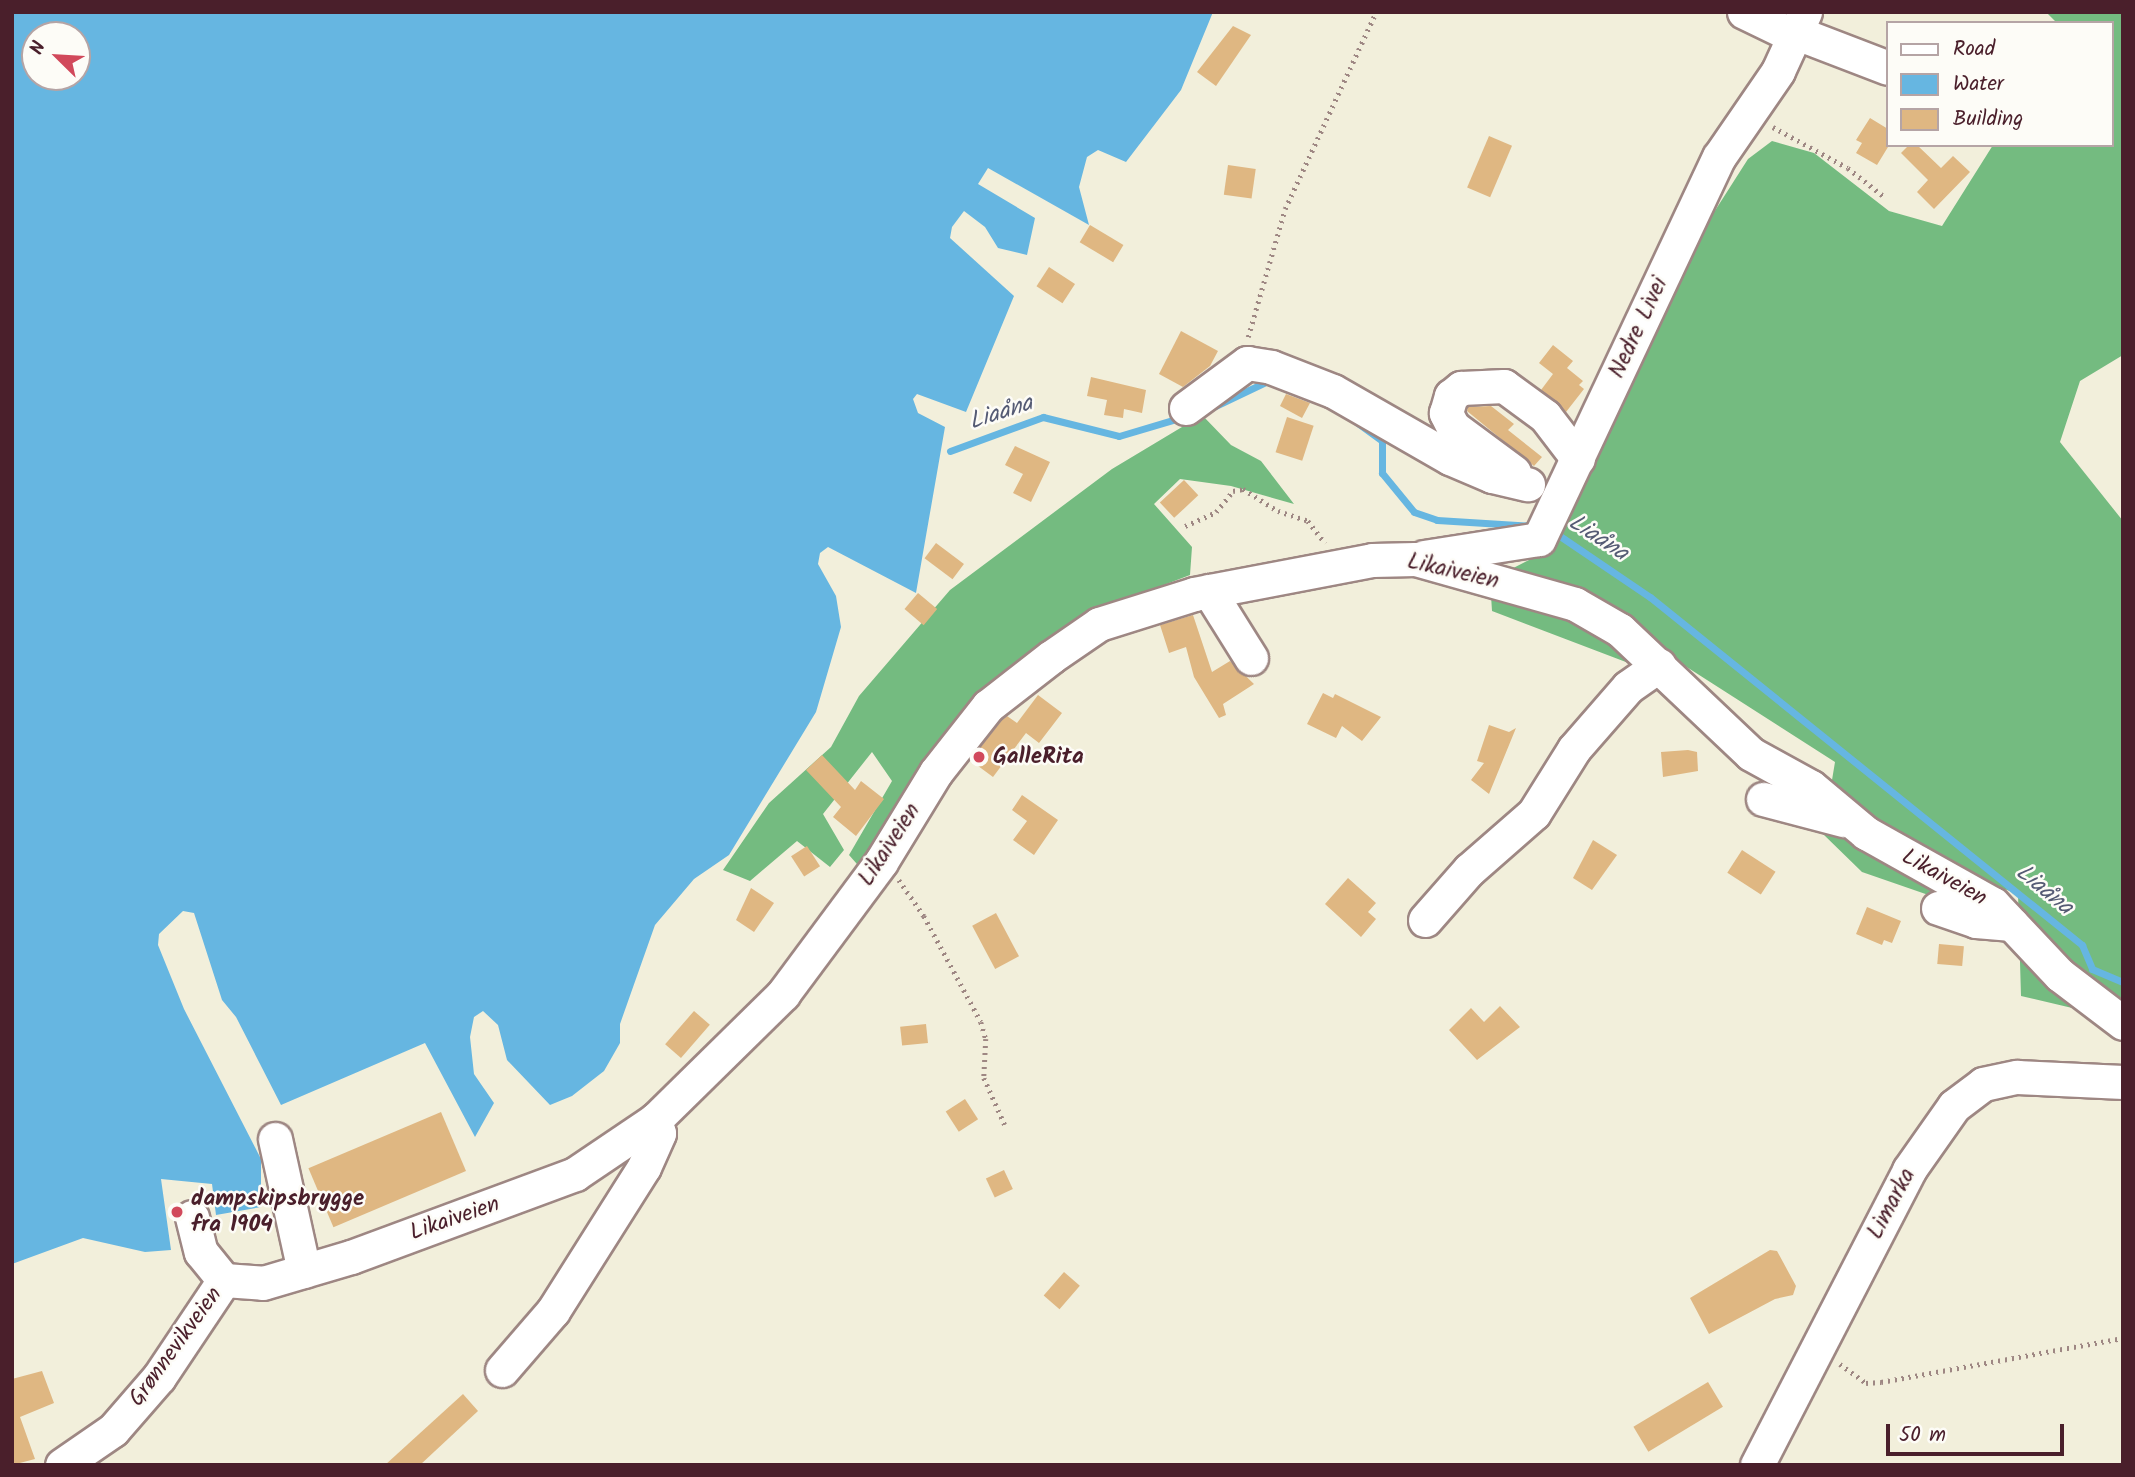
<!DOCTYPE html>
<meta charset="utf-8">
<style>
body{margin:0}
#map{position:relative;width:2135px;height:1477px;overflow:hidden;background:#f2efdb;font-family:Kalam,sans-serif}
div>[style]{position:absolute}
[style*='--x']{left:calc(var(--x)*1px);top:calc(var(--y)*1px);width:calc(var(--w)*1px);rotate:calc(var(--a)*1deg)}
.forest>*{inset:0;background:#74bb80}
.water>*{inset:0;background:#66b6e1}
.stream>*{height:7px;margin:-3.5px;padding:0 3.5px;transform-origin:3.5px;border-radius:3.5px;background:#66b6e1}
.building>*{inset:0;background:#dfb782;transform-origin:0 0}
.path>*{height:4.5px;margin-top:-2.25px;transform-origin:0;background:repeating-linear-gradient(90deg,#9e8783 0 2px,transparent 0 7px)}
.roads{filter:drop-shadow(2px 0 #9e8783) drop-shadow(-2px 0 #9e8783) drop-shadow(0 2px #9e8783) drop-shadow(0 -2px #9e8783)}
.minor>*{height:33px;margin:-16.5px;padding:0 16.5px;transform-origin:16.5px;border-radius:16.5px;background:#fff}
.dots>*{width:19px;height:19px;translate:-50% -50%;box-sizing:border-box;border:4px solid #fdfcf7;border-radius:50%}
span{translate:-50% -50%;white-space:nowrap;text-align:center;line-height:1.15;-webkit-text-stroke:5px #fdfcf7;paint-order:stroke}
.street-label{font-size:23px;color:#4a1f2b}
.poi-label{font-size:23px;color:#4a1f2b;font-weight:700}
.left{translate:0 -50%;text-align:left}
.water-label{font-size:24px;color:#555b74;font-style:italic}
.frame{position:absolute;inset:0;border:14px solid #4a1f2b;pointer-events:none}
.legend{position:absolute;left:1886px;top:21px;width:228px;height:126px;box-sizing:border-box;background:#fdfcf7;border:2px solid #b5a4a5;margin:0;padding:9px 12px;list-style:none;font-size:21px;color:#4a1f2b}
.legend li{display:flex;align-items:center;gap:14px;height:35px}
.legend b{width:35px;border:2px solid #b5a4a5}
.north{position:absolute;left:21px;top:21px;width:70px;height:70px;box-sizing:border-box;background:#fdfcf7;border:2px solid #b5a4a5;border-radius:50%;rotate:294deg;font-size:19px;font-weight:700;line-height:28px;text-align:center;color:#4a1f2b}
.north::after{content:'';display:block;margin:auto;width:24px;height:32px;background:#d1495b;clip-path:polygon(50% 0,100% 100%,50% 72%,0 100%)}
.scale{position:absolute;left:1886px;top:1424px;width:178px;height:32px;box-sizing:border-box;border:4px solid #4a1f2b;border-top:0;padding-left:9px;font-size:21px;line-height:24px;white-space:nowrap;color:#4a1f2b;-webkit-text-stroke:5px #fdfcf7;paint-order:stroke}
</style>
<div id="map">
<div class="forest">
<i style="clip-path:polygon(2046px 12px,2123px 12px,2123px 355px,2080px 381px,2060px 442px,2123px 521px,2123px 1020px,2021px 996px,2018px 894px,1985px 882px,1940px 899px,1862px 872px,1823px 834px,1835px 762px,1682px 664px,1639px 667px,1492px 611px,1490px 580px,1535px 557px,1555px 530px,1679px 267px,1748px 159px,1772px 141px,1814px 153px,1889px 211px,1942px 226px,1993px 145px,2112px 145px,2112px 23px,2057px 23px)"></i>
<i style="clip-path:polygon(1202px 415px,1231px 445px,1261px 461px,1294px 504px,1231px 486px,1180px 479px,1154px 504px,1192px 547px,1190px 575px,1085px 615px,864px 872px,849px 855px,892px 781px,872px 752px,823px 814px,844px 850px,830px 867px,797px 841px,750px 881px,723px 870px,769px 803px,831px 747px,859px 696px,950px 590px,1112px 469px)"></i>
</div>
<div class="water">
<i style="clip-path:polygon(evenodd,12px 12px,1213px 12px,1181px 90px,1126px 162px,1098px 150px,1087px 157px,1079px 187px,1089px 225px,988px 168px,978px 184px,1035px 218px,1027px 255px,998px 248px,985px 227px,964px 211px,952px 227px,950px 238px,1014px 296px,966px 412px,917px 394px,913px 399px,918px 413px,945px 427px,916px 593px,828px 547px,820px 553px,818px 564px,836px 596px,841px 627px,816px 712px,729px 855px,694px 879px,655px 925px,620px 1024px,620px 1043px,604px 1071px,572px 1096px,550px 1105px,507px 1060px,498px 1025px,483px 1011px,474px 1017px,470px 1037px,474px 1074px,494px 1103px,475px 1137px,425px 1043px,281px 1105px,236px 1017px,222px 1000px,194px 913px,183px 911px,159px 934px,158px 945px,184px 1009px,261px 1159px,261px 1207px,216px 1215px,212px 1184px,161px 1179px,171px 1250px,145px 1252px,83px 1238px,12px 1264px,12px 12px,35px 35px,77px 35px,77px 77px,35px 77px,35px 35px)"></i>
</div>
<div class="stream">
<i style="--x:1211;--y:408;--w:65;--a:-25.4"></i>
<i style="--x:1352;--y:419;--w:37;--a:36"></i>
<i style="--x:1382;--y:441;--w:32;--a:90"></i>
<i style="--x:1382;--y:473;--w:50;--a:50.6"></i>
<i style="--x:1414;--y:512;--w:24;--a:19"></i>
<i style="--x:1437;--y:520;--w:99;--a:3.5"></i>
<i style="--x:950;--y:451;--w:99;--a:-20.1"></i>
<i style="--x:1043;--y:417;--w:78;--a:14"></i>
<i style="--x:1119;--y:436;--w:67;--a:-16.5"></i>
<i style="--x:1551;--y:530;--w:120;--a:34.1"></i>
<i style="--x:1650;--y:597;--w:555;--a:38.85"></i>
<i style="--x:2082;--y:945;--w:26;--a:67"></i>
<i style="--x:2092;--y:969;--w:34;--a:23"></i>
</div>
<div class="building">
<i style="clip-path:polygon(1233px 26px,1251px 35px,1216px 86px,1197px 72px)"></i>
<i style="clip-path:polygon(1870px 118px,1888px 129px,1888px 147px,1877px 165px,1856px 153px,1862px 143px,1856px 140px)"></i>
<i style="left:1489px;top:136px;width:25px;height:56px;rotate:23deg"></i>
<i style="clip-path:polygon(1909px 145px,1917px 145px,1941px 168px,1953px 156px,1970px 172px,1934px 209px,1917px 192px,1928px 180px,1901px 153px)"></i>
<i style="left:1228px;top:165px;width:28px;height:30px;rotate:8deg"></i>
<i style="left:1090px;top:225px;width:39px;height:20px;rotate:31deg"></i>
<i style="left:1049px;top:267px;width:31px;height:23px;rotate:33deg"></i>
<i style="clip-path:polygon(1181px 331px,1218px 351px,1210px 366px,1183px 387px,1159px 374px)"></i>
<i style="clip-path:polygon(1553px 345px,1573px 361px,1567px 368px,1583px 381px,1579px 385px,1584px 389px,1566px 412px,1541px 390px,1553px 374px,1539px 363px)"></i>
<i style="clip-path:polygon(1091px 377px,1146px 390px,1142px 413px,1124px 409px,1123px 418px,1104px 415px,1107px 400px,1087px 396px)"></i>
<i style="clip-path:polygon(1286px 394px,1310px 403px,1302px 418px,1280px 406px)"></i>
<i style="clip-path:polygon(1491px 406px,1514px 424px,1508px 430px,1542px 457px,1534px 466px,1467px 411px,1468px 407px)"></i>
<i style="left:1287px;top:417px;width:28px;height:37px;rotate:18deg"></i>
<i style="clip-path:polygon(1015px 446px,1050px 462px,1031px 502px,1013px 493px,1023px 474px,1005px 465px)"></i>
<i style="left:1184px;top:480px;width:21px;height:33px;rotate:47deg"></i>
<i style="left:936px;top:543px;width:35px;height:19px;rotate:37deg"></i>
<i style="left:918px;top:593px;width:25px;height:21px;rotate:40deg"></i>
<i style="clip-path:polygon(1193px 615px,1212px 672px,1230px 661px,1254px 684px,1223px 704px,1226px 715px,1219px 718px,1194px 677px,1186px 647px,1169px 653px,1160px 625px)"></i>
<i style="clip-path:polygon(1323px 693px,1333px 698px,1335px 694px,1381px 717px,1362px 741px,1342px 726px,1336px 738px,1307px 724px)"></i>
<i style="clip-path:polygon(1038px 695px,1062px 713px,1039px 743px,1026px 733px,993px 777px,970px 760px,1002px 720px,1007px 716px,1017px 723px)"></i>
<i style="clip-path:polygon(1489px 725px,1509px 732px,1516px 728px,1489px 794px,1471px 780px,1484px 763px,1477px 761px)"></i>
<i style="clip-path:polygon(1688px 750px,1697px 752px,1698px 771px,1663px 777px,1661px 752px)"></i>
<i style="clip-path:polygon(822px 755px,855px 790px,861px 781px,884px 799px,856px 836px,833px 817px,841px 807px,806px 770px)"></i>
<i style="clip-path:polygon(1022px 795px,1058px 820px,1034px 855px,1013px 840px,1027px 821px,1012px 810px)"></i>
<i style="clip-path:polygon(1593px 840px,1617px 855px,1592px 890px,1573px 878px)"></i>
<i style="left:807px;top:846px;width:24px;height:19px;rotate:57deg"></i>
<i style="left:1742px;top:850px;width:40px;height:27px;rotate:33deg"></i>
<i style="clip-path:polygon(1348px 878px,1376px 903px,1368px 912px,1376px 919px,1361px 937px,1325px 904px)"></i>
<i style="clip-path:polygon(751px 888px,774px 903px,754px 932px,736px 920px)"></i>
<i style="clip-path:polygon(1867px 907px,1901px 921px,1892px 943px,1884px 940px,1882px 945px,1856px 934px)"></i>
<i style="left:996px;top:913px;width:49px;height:27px;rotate:62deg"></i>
<i style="left:1939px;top:944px;width:25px;height:20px;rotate:5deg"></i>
<i style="clip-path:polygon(1500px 1006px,1520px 1027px,1477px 1060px,1449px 1030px,1471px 1008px,1484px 1022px)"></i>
<i style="left:694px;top:1011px;width:21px;height:44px;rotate:41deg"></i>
<i style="left:926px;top:1024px;width:19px;height:26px;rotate:84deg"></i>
<i style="left:965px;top:1099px;width:24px;height:23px;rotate:57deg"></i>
<i style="left:441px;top:1112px;width:64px;height:144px;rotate:67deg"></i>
<i style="left:1004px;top:1170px;width:21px;height:20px;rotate:65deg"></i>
<i style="clip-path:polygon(1770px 1250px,1777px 1251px,1796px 1286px,1793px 1295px,1775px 1299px,1709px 1334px,1690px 1298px)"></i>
<i style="left:1064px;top:1272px;width:21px;height:31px;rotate:41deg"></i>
<i style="clip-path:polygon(42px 1371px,54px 1403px,20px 1417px,35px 1459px,12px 1465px,12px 1379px)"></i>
<i style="left:1708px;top:1382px;width:29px;height:87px;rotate:59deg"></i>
<i style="clip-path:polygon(463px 1394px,478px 1411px,420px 1465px,385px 1465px)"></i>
</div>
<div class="path">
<i style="--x:1773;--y:127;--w:85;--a:28.7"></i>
<i style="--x:1848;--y:168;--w:48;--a:38.3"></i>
<i style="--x:1248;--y:337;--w:133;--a:-73.9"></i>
<i style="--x:1285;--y:209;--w:217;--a:-65.2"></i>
<i style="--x:1185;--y:526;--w:34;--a:-24"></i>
<i style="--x:1216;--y:512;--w:27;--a:-51"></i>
<i style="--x:1233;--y:491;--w:10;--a:-11"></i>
<i style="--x:1243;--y:489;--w:41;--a:32.2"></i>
<i style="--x:1278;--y:511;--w:32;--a:18"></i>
<i style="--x:1308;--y:521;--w:28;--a:52"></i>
<i style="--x:899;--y:880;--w:44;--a:55.2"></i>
<i style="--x:924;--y:916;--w:120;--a:61.7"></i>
<i style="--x:981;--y:1022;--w:18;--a:74"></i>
<i style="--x:986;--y:1039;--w:39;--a:93"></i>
<i style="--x:984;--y:1078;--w:51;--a:65.9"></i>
<i style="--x:1840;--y:1364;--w:32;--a:36"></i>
<i style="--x:1866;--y:1383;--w:15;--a:-4"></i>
<i style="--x:1881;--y:1382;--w:246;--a:-10.3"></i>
</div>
<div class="roads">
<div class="minor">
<i style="--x:1744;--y:12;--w:58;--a:25.7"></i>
<i style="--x:1797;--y:33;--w:97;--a:21"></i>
<i style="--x:1186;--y:408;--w:76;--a:-36.4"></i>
<i style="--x:1247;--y:363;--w:24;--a:9"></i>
<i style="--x:1271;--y:367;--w:66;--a:21.2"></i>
<i style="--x:1333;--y:391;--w:135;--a:29.8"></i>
<i style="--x:1450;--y:458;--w:46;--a:23.2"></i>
<i style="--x:1492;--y:476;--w:37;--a:13"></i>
<i style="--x:1514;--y:472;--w:76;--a:-143.6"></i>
<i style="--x:1453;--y:427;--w:16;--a:-117"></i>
<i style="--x:1446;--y:413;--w:18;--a:-74"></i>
<i style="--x:1451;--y:396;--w:13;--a:-39"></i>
<i style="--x:1461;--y:388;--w:43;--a:-2.7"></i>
<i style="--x:1504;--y:386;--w:51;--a:36.2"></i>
<i style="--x:1545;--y:416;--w:54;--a:52.5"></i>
<i style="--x:1424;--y:557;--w:116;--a:-8.9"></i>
<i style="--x:1539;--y:539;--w:422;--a:-64.8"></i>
<i style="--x:1719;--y:157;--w:104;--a:-55.5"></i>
<i style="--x:1778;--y:71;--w:65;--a:-65.4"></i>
<i style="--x:1209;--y:591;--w:79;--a:57.9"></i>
<i style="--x:1763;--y:799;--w:83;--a:14.7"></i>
<i style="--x:1938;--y:908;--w:40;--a:18.9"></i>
<i style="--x:1976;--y:921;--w:36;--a:5"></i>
<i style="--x:1425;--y:920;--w:67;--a:-48.7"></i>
<i style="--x:1469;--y:870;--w:86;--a:-41.2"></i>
<i style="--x:1534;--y:813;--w:75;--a:-58"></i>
<i style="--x:1574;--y:749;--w:82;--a:-48.9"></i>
<i style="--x:1628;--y:687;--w:38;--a:-35"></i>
<i style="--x:275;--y:1139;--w:135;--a:77.6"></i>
<i style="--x:192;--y:1217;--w:36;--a:76"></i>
<i style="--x:201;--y:1252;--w:36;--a:51"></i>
<i style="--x:224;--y:1280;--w:39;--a:4"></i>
<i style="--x:263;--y:1283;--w:92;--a:-16.5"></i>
<i style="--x:351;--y:1257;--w:239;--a:-20.3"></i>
<i style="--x:575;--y:1174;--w:97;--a:-34"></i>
<i style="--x:655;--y:1120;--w:180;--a:-44.5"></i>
<i style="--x:783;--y:994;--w:164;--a:-53.4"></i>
<i style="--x:881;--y:862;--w:105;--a:-58.6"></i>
<i style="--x:936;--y:772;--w:84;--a:-51.8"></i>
<i style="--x:988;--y:706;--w:80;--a:-37.9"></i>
<i style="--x:1051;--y:657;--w:58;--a:-34.5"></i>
<i style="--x:1099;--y:624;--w:100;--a:-17.5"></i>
<i style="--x:1194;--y:594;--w:181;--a:-10.8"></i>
<i style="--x:1372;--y:560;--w:44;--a:-1.3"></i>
<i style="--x:1416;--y:559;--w:165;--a:15.8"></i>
<i style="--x:1575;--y:604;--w:52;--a:30"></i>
<i style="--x:1620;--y:630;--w:180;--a:43.4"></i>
<i style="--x:1751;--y:754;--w:68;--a:28.8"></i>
<i style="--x:1811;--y:787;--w:72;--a:39.9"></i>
<i style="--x:1866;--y:833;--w:145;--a:29.2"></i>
<i style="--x:1993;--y:904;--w:98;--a:46.7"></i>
<i style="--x:2060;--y:975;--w:79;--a:37.3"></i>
<i style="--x:502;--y:1370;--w:78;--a:-49.2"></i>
<i style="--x:553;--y:1311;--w:170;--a:-57.7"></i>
<i style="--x:644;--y:1167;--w:37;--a:-66"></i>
<i style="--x:659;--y:1133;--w:14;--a:-107"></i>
<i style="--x:62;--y:1465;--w:62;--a:-34.5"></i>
<i style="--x:113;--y:1430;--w:70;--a:-49"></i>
<i style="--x:159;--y:1377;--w:117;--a:-56.2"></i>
<i style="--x:1757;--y:1465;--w:332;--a:-62.7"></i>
<i style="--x:1909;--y:1170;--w:78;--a:-54.9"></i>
<i style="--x:1954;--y:1106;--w:36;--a:-37"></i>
<i style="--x:1983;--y:1084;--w:35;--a:-12"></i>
<i style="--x:2017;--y:1077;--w:106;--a:2.7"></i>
</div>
</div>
<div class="dots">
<i style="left:979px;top:757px;background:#d1495b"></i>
<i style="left:177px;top:1212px;background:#d1495b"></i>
</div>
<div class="street-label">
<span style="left:1639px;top:328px;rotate:-65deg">Nedre Livei</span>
<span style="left:1453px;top:572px;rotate:13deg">Likaiveien</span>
<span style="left:890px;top:845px;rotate:-57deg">Likaiveien</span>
<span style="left:1944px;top:878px;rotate:29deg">Likaiveien</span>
<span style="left:1892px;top:1204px;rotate:-62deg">Limarka</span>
<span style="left:455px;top:1219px;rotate:-19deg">Likaiveien</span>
<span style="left:176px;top:1347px;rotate:-54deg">Grønnevikveien</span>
</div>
<div class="poi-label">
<span class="left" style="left:993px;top:757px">GalleRita</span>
<span class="left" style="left:191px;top:1212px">dampskipsbrygge<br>fra 1904</span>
</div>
<div class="water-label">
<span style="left:1001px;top:413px;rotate:-18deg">Liaåna</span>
<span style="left:1598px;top:538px;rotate:33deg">Liaåna</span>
<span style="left:2044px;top:890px;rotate:39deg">Liaåna</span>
</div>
<div class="frame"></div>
<ul class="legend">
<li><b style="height:9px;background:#fff"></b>Road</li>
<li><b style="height:19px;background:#66b6e1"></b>Water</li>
<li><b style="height:19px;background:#dfb782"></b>Building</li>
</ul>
<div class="north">N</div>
<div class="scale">50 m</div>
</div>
